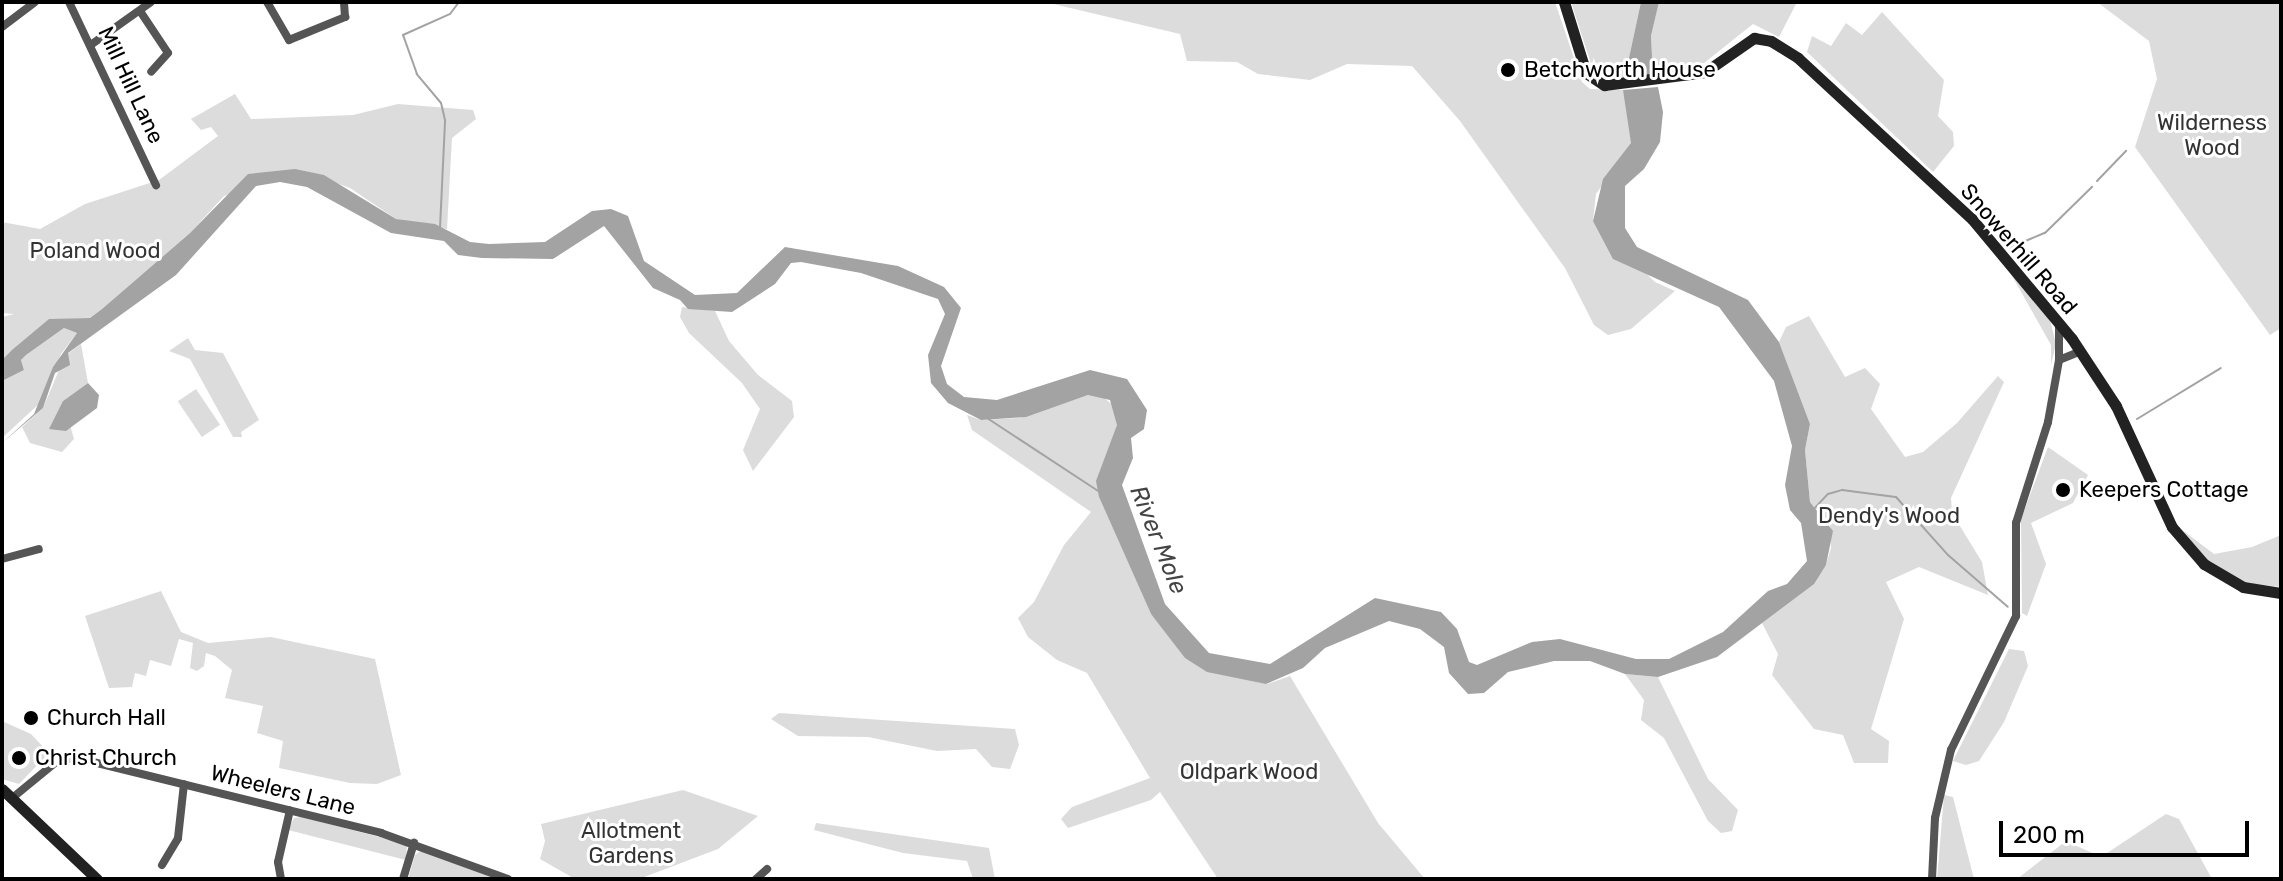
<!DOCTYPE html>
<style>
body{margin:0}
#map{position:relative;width:2283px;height:881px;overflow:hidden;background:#fff;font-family:Rubik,sans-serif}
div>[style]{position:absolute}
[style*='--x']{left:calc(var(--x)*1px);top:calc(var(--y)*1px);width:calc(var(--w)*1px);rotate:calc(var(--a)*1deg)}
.green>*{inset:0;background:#dcdcdc;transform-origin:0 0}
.water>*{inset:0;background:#a3a3a3}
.stream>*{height:2px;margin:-1px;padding:0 1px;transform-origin:1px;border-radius:1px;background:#a3a3a3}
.street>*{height:8px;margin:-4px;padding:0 4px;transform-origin:4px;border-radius:4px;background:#555}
.secondary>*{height:11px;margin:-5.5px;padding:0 5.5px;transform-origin:5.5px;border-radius:5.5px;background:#222}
.dots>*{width:22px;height:22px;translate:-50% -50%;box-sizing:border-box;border:4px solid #fff;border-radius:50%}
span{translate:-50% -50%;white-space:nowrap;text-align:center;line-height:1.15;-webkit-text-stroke:6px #fff;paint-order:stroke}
.poi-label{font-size:22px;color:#000}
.left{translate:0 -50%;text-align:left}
.street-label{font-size:22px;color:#000}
.park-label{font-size:22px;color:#333}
.water-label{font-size:24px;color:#444;font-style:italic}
.frame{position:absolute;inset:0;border:4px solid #000;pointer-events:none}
.scale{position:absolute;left:1999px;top:821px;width:250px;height:36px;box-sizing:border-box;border:4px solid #000;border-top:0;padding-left:10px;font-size:24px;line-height:28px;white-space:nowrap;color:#000;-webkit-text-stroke:6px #fff;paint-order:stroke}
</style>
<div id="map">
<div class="green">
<i style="clip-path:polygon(1045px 2px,1555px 2px,1582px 82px,1590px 89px,1623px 90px,1632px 123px,1631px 144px,1596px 194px,1593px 221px,1655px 282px,1675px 291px,1631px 329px,1608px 335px,1594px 325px,1565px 268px,1460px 121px,1412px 66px,1347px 64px,1310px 80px,1258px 74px,1237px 62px,1187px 61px,1180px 34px)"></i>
<i style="clip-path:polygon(1571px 2px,1641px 2px,1624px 81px,1602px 79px,1593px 70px)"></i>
<i style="clip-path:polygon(1659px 2px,1797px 2px,1779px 37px,1753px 24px,1704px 63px,1653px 76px,1651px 36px)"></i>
<i style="clip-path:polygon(2097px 2px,2281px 2px,2281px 328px,2270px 335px,2135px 147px,2157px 79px,2149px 41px)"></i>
<i style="clip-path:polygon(1882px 12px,1944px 80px,1938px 116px,1953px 132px,1954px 146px,1933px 172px,1807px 52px,1812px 36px,1831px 46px,1846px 23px,1862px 35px)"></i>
<i style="clip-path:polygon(235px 94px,251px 119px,353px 115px,398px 104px,473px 110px,476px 119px,452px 138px,447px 229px,396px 219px,350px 188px,303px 171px,224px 196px,190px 233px,102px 309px,90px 318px,49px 320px,2px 360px,2px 317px,14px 314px,2px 313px,2px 222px,40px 229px,85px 204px,159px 180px,218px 136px,211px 127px,201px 130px,191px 119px)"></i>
<i style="clip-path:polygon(2007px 267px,2050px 320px,2056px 344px,2051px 365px,2051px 345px)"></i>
<i style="clip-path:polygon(682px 307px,715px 311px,729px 341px,758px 375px,792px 401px,794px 417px,753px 471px,743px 450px,760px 409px,742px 383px,689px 333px,680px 317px)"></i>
<i style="clip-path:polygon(1809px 316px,1845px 377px,1865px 368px,1880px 384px,1871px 409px,1905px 457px,1923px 452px,1957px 423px,1998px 376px,2004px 382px,1951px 498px,1952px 513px,1982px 562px,1988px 595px,1919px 567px,1886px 582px,1904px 619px,1871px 729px,1889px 741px,1888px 763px,1854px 763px,1843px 735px,1814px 729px,1772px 675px,1778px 654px,1762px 623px,1809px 585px,1826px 565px,1831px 548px,1830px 525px,1810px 502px,1805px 450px,1810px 424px,1779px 342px,1786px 327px)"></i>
<i style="clip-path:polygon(64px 328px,77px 333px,61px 354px,41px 402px,2px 438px,2px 381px,24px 370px,21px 360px,26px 355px)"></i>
<i style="clip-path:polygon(188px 338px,195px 350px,223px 353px,259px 420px,241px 432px,242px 437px,233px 437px,190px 359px,169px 351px)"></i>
<i style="clip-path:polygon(81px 344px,88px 383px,63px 401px,74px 439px,62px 452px,30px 443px,22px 427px,43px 408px,65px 356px)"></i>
<i style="left:196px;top:389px;width:43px;height:22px;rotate:56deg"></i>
<i style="clip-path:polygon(1088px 395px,1102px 396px,1115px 407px,1117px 425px,1099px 497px,1151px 614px,1207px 671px,1267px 684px,1290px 676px,1378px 823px,1425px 879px,1218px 879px,1160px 792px,1151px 800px,1068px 828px,1061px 819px,1072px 807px,1150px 778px,1087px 673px,1057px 660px,1028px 637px,1018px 618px,1034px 602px,1064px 545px,1091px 512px,972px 430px,967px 415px,981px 420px,1020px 418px)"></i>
<i style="clip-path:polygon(2048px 447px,2088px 475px,2073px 503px,2031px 523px,2046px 564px,2027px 616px,2022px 613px,2021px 519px)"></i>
<i style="clip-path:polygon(2177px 526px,2214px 554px,2252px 547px,2281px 535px,2281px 587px,2245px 583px,2205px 562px)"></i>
<i style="clip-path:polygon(161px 591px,181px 632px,208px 643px,271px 637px,375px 659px,401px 775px,377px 784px,350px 783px,279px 768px,283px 741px,257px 733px,263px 706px,225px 698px,232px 670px,215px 656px,206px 653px,204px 666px,197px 671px,190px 668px,193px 643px,179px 639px,171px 666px,150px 660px,146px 676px,135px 673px,132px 687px,109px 688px,85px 616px)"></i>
<i style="clip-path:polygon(2009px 649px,2024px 651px,2028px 666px,2004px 722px,1979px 761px,1966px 765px,1953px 761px)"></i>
<i style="clip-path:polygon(1625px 674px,1658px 677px,1708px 779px,1738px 810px,1732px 831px,1721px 833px,1708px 821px,1664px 738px,1641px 720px,1644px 700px)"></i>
<i style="clip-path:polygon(779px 713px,1015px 729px,1019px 745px,1010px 769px,992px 767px,976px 749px,937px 751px,868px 737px,798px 736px,771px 719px)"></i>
<i style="clip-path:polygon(2px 721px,31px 734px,49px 753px,19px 784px,2px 779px)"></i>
<i style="clip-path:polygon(683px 790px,758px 816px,718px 849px,639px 879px,575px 879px,540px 859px,545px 841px,541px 824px)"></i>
<i style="clip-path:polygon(1944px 795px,1953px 797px,1974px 879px,1937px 879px)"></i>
<i style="clip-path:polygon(2166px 814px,2179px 819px,2212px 879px,2017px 879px,2066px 841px,2101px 857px)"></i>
<i style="clip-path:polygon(301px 817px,407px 844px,406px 860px,288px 830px,294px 818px)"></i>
<i style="clip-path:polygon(816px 823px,989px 848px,995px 879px,973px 879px,967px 861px,903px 853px,814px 830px)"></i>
<i style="clip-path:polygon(422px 850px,500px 879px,408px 879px,415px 855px)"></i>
</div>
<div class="water">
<i style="clip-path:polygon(1641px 2px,1659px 2px,1651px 36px,1653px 76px,1624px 81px)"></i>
<i style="clip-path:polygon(1658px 87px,1663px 112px,1660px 142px,1644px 169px,1625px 186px,1625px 228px,1637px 247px,1748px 300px,1779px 342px,1810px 424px,1805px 450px,1810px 502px,1833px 531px,1826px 565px,1814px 584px,1717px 657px,1658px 677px,1625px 674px,1590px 661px,1554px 661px,1508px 672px,1484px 693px,1468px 694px,1449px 673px,1444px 647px,1420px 629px,1389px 621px,1325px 648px,1303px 668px,1266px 684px,1207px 672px,1185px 658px,1151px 614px,1099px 497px,1096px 481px,1117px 425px,1110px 400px,1088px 395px,1026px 417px,981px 420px,948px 403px,931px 383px,928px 355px,945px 314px,938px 299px,861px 273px,801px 262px,791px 263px,775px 284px,732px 312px,688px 309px,680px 300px,653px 288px,604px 226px,553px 259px,482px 258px,458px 255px,444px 241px,391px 233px,307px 187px,280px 182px,256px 186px,176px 275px,68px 353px,70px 365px,55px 373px,43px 408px,2px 443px,34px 414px,53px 367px,77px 333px,64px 328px,26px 355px,21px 360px,24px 370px,2px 381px,2px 360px,12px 350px,49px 319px,90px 318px,102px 309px,190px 233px,248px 174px,295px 169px,324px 175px,396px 219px,435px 224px,470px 242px,489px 244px,545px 242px,592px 211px,611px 209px,628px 216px,644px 261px,695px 295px,737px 293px,785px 247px,898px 266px,944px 287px,961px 308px,941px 366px,947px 384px,964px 397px,997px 400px,1090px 370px,1127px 379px,1147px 410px,1144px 429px,1131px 438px,1133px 458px,1122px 485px,1165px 604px,1209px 653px,1270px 664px,1375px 598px,1441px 612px,1457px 629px,1469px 662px,1477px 665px,1532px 642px,1560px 639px,1636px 659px,1669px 659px,1723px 632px,1768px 591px,1787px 584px,1807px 561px,1801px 523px,1790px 510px,1785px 485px,1792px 446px,1774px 381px,1719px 307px,1613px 259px,1593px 221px,1603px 179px,1631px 143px,1623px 90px)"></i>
<i style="clip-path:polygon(88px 383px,99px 395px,97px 408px,66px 431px,49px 429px,63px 401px)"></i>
</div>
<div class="stream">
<i style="--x:2097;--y:181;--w:42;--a:-46"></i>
<i style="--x:440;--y:228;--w:108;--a:-87.3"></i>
<i style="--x:445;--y:120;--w:17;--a:-103"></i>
<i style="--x:441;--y:103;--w:38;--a:-130"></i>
<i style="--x:417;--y:74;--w:41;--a:-109.7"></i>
<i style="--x:403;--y:35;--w:51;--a:-24.1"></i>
<i style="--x:450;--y:14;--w:15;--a:-53"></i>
<i style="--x:2009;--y:248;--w:39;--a:-23"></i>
<i style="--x:2045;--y:233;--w:66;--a:-44.4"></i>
<i style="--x:987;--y:418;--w:133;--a:33.3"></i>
<i style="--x:2137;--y:419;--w:98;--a:-31.3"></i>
<i style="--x:1812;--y:511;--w:23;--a:-47"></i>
<i style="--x:1828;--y:494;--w:15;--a:-16"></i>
<i style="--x:1842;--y:490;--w:54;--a:7.4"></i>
<i style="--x:1896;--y:497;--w:78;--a:48.1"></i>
<i style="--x:1948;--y:555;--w:79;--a:40.9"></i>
</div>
<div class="street">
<i style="--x:69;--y:2;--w:203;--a:64.6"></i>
<i style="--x:267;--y:2;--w:44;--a:59.9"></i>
<i style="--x:289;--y:40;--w:61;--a:-22.3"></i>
<i style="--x:345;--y:17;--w:15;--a:-94"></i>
<i style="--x:140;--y:11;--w:50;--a:56.3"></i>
<i style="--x:168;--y:53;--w:25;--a:132"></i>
<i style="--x:2;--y:27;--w:41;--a:-37.1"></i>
<i style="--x:92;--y:44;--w:72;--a:-35.4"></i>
<i style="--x:2059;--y:360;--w:24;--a:-22"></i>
<i style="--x:2;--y:559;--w:38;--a:-15"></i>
<i style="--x:11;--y:799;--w:65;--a:-39.4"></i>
<i style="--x:61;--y:758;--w:32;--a:7"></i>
<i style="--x:93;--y:762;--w:297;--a:13.8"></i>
<i style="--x:381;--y:833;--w:135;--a:19.9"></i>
<i style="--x:162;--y:865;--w:31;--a:-59"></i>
<i style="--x:178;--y:838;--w:54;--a:-83.7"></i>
<i style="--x:281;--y:879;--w:17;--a:-100"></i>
<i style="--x:278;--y:862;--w:53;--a:-77"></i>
<i style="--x:403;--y:879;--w:38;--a:-73"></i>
<i style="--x:756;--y:879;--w:15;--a:-42"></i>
<i style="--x:1932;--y:879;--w:61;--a:-87.2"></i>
<i style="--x:1935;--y:818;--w:70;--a:-76.8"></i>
<i style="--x:1951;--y:750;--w:149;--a:-64.1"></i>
<i style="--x:2016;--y:616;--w:93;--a:-90"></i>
<i style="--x:2016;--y:523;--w:106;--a:-72.4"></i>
<i style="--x:2048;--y:422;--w:63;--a:-79.9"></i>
<i style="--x:2059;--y:360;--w:35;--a:-90"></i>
</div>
<div class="secondary">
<i style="--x:1564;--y:2;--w:74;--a:72.8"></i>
<i style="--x:1586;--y:73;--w:22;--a:34"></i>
<i style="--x:1604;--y:85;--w:102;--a:-7.3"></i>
<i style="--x:1705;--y:72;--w:60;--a:-34.8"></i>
<i style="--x:1754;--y:38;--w:17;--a:10"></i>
<i style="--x:1771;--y:41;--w:32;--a:32"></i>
<i style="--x:1798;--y:58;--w:237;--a:42.8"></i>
<i style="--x:1972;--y:219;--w:156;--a:50.2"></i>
<i style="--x:2072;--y:339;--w:80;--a:56.7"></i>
<i style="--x:2116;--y:406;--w:133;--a:65.2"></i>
<i style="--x:2172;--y:527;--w:49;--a:49.1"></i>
<i style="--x:2204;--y:564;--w:45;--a:30.5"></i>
<i style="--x:2243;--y:587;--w:38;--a:9"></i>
<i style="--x:2;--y:789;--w:131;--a:43.5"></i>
</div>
<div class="dots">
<i style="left:1508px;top:70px;background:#000"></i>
<i style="left:2063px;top:490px;background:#000"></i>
<i style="left:31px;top:718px;background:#000"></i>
<i style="left:19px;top:758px;background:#000"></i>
</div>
<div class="poi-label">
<span class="left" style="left:1524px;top:70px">Betchworth House</span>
<span class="left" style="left:2079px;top:490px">Keepers Cottage</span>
<span class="left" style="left:47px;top:718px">Church Hall</span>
<span class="left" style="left:35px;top:758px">Christ Church</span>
</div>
<div class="street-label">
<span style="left:131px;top:85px;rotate:65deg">Mill Hill Lane</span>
<span style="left:2019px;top:249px;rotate:49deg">Snowerhill Road</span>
<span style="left:283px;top:790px;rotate:14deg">Wheelers Lane</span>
</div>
<div class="park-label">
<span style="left:2212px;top:135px">Wilderness<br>Wood</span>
<span style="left:95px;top:251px">Poland Wood</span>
<span style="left:1889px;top:516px">Dendy's Wood</span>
<span style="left:1249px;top:772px">Oldpark Wood</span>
<span style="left:631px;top:843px">Allotment<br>Gardens</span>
</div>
<div class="water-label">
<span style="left:1158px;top:540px;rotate:68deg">River Mole</span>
</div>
<div class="frame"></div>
<div class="scale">200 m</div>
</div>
